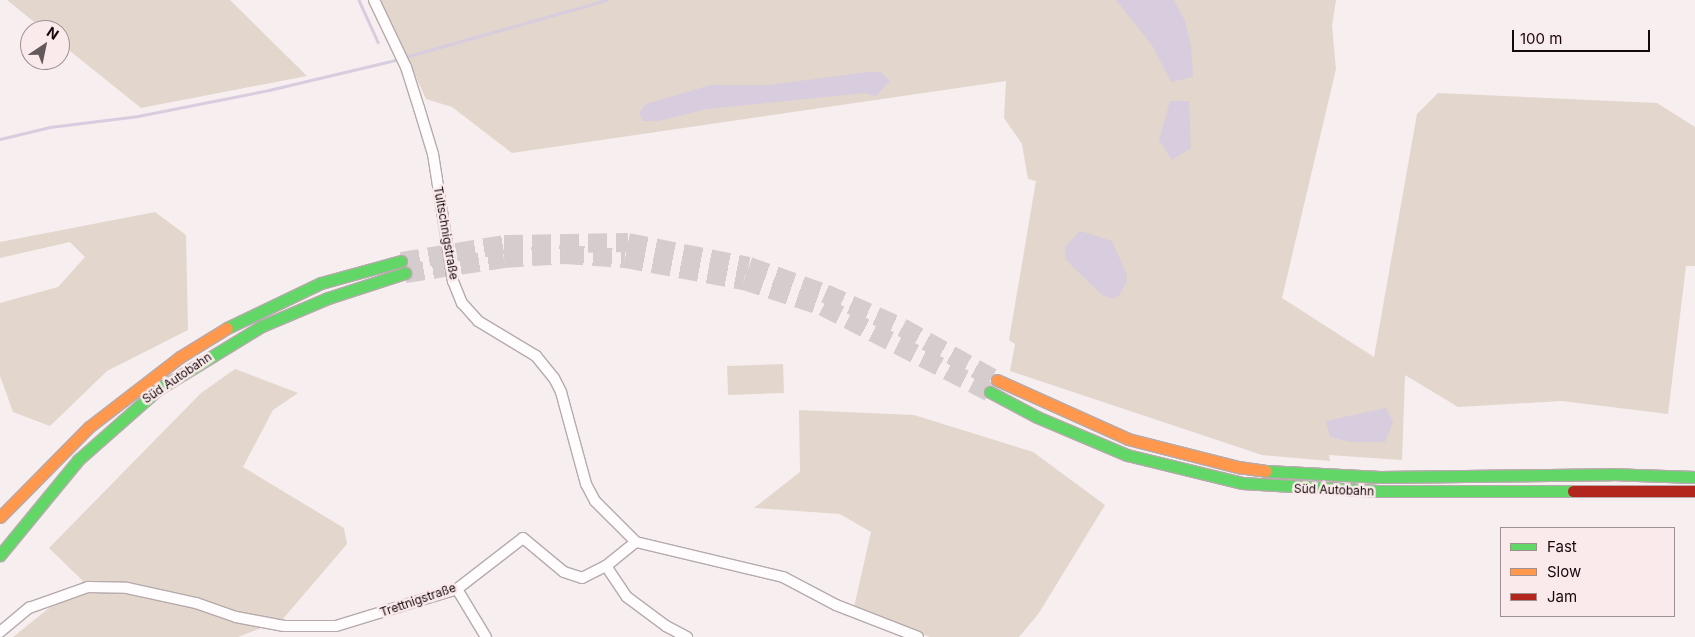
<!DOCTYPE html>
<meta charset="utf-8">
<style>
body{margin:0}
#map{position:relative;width:1695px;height:637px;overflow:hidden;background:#f7eeef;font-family:Inter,sans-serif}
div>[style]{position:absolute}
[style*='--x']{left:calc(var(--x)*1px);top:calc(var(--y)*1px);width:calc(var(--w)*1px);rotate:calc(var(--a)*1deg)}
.green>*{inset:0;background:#e3d6cc;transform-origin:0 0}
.water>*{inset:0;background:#d8ccdf}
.stream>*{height:2.5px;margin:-1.25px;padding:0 1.25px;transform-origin:1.25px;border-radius:1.25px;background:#d8ccdf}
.highway-tunnel>*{height:19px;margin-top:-9.5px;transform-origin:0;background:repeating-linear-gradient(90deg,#d5cccd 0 19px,transparent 0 28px)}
.roads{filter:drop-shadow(1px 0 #b6aaac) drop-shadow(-1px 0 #b6aaac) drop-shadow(0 1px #b6aaac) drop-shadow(0 -1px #b6aaac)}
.street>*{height:10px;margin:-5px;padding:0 5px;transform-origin:5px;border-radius:5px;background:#fefcfd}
.fast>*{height:11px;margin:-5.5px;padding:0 5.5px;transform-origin:5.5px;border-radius:5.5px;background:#63d668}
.slow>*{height:11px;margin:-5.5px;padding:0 5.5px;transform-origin:5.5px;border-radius:5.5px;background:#ff974d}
.jam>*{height:11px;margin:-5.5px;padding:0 5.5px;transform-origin:5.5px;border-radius:5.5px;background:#b3261e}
span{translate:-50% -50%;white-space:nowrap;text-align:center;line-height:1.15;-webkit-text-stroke:5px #fbeaec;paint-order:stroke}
.street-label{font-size:12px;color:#14080a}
.legend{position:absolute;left:1500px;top:527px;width:175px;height:90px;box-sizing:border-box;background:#fbeaec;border:1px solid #9f9092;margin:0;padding:6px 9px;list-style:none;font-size:15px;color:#14080a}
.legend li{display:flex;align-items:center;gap:10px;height:25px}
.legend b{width:25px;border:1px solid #9f9092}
.north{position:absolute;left:20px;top:20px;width:50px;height:50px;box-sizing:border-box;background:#fbeaec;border:1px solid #9f9092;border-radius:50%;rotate:34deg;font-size:14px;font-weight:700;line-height:20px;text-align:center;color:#14080a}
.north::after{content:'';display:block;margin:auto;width:18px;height:22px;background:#63585a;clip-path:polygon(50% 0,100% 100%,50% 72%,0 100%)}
.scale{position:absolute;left:1512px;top:30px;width:138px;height:22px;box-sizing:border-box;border:2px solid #14080a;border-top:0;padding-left:6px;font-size:15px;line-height:18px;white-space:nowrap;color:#14080a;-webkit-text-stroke:4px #fbeaec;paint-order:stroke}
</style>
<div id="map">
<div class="green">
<i style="clip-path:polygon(7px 0,230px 0,307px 76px,141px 108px,60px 43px,60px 30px,44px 30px)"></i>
<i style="clip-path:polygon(381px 0,1336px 0,1332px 26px,1336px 69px,1282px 298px,1374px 357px,1417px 114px,1438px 93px,1657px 103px,1695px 127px,1695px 266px,1686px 266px,1668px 414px,1562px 401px,1458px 407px,1405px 375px,1402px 460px,1329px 455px,1330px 461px,1262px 455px,1010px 371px,1015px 344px,1009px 340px,1036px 181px,1028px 179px,1022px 144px,1004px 118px,1006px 81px,512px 153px,452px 107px,426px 99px)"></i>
<i style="clip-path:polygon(155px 212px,186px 235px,188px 330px,107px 371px,50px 426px,13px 412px,0 376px,0 303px,58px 287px,85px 257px,70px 242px,0 258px,0 242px)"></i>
<i style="left:783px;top:364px;width:29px;height:56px;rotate:88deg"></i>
<i style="clip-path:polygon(235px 369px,298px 393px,273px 410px,243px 467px,344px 528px,347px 544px,282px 620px,238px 637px,13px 637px,83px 581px,49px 548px,201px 393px)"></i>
<i style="clip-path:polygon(799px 410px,914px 415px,1033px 452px,1105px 505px,1039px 613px,1019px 637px,930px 637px,854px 607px,871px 532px,840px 514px,754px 508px,800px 472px)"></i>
</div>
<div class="water">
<i style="clip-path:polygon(1116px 0,1174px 0,1185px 21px,1191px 45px,1193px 77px,1171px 82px,1152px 45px)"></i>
<i style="clip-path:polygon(869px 72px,881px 72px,890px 81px,876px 96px,864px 93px,707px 109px,658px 121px,643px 121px,639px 113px,646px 104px,711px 85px,769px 85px)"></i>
<i style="clip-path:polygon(1170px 101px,1189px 101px,1191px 148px,1172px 160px,1159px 140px)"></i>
<i style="clip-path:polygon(1080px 231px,1112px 241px,1127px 275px,1127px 281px,1119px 296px,1112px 299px,1101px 294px,1066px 260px,1065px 247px)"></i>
<i style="clip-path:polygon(1386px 408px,1393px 422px,1385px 442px,1350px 442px,1330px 437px,1326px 421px)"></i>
</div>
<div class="stream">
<i style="--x:359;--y:0;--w:46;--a:65.7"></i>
<i style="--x:405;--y:57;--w:209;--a:-15.8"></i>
<i style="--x:0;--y:139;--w:51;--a:-13.5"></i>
<i style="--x:50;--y:127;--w:89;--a:-7.1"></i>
<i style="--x:138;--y:116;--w:134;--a:-11.2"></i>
<i style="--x:269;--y:90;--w:135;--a:-13.3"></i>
</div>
<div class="highway-tunnel">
<i style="--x:401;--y:261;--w:104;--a:-9.4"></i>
<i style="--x:504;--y:244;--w:124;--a:-0.9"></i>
<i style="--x:628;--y:242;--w:123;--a:11.2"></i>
<i style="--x:749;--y:266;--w:81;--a:19.6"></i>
<i style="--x:825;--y:293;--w:84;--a:23.8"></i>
<i style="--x:902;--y:327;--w:109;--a:29.2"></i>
<i style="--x:405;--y:273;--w:100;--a:-8.6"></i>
<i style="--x:504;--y:258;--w:61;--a:-3.8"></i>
<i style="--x:565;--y:254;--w:60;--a:3.8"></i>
<i style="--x:625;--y:258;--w:121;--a:10.5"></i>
<i style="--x:744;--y:280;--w:83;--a:18.2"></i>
<i style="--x:823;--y:306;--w:188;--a:27.2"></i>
</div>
<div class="roads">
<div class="street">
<i style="--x:374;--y:0;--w:74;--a:64.5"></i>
<i style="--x:406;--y:67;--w:43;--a:72.4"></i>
<i style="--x:419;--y:108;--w:48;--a:73.1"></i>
<i style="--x:433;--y:154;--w:129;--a:81.1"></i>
<i style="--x:453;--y:281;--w:24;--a:68"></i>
<i style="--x:462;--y:303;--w:24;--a:48"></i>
<i style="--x:478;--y:321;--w:68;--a:31.1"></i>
<i style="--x:536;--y:356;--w:28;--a:51"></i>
<i style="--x:554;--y:378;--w:16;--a:63"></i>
<i style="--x:561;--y:392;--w:95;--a:74.8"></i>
<i style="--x:586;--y:484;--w:19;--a:62"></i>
<i style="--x:595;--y:501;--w:58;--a:45"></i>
<i style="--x:636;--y:542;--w:151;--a:13.4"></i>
<i style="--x:783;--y:577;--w:60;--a:27.8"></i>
<i style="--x:836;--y:605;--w:88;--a:21.3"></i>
<i style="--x:606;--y:566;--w:37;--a:56"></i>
<i style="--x:627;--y:597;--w:49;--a:36.6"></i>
<i style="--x:666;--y:626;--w:24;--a:28"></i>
<i style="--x:457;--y:589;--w:56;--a:58.9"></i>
<i style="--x:0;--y:632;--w:38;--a:-40"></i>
<i style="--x:29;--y:608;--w:63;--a:-19.6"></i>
<i style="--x:88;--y:587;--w:39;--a:1"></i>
<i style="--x:127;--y:588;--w:71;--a:12.3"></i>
<i style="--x:196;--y:603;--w:42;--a:19.3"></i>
<i style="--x:236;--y:617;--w:49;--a:10.6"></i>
<i style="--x:284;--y:626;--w:52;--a:0"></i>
<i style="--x:336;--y:626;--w:127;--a:-17"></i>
<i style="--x:457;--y:589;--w:83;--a:-37.7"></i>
<i style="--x:523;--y:538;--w:53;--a:39.7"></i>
<i style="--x:564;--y:572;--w:19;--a:18"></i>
<i style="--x:582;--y:578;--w:27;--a:-27"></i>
<i style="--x:606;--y:566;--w:38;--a:-39"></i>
</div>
<div class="fast">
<i style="--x:227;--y:328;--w:104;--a:-25.6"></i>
<i style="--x:321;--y:283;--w:83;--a:-15.4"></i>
<i style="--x:990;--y:392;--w:53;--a:28"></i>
<i style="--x:1037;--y:417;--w:98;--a:22.9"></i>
<i style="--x:1127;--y:455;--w:118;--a:13.7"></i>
<i style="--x:1242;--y:483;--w:136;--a:3.4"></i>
<i style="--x:1378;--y:491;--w:195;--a:0"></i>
<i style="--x:1266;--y:471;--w:114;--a:3"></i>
<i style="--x:1380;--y:477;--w:232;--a:-0.7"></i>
<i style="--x:1612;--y:474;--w:83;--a:2.1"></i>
<i style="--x:0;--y:555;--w:123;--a:-50.6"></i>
<i style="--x:78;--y:460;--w:106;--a:-41.5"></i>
<i style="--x:157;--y:390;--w:123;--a:-31.4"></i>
<i style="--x:262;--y:326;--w:72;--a:-23"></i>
<i style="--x:328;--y:298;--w:81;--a:-18"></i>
</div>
<div class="slow">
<i style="--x:997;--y:380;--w:144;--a:24.2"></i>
<i style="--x:1128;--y:439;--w:114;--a:14.3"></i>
<i style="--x:1238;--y:467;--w:28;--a:8"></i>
<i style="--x:0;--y:517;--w:127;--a:-45.3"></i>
<i style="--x:89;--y:427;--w:115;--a:-37.6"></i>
<i style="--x:180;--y:357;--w:55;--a:-31.7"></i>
</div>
<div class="jam">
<i style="--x:1573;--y:491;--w:122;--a:0"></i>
</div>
</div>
<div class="street-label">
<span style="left:446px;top:233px;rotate:80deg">Tultschnigstraße</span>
<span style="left:177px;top:378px;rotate:-34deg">Süd Autobahn</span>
<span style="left:1334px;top:490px;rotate:2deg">Süd Autobahn</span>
<span style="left:418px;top:600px;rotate:-19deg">Trettnigstraße</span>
</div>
<ul class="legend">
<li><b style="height:6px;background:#63d668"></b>Fast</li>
<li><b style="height:6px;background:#ff974d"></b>Slow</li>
<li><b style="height:6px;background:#b3261e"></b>Jam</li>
</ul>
<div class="north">N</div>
<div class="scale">100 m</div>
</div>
